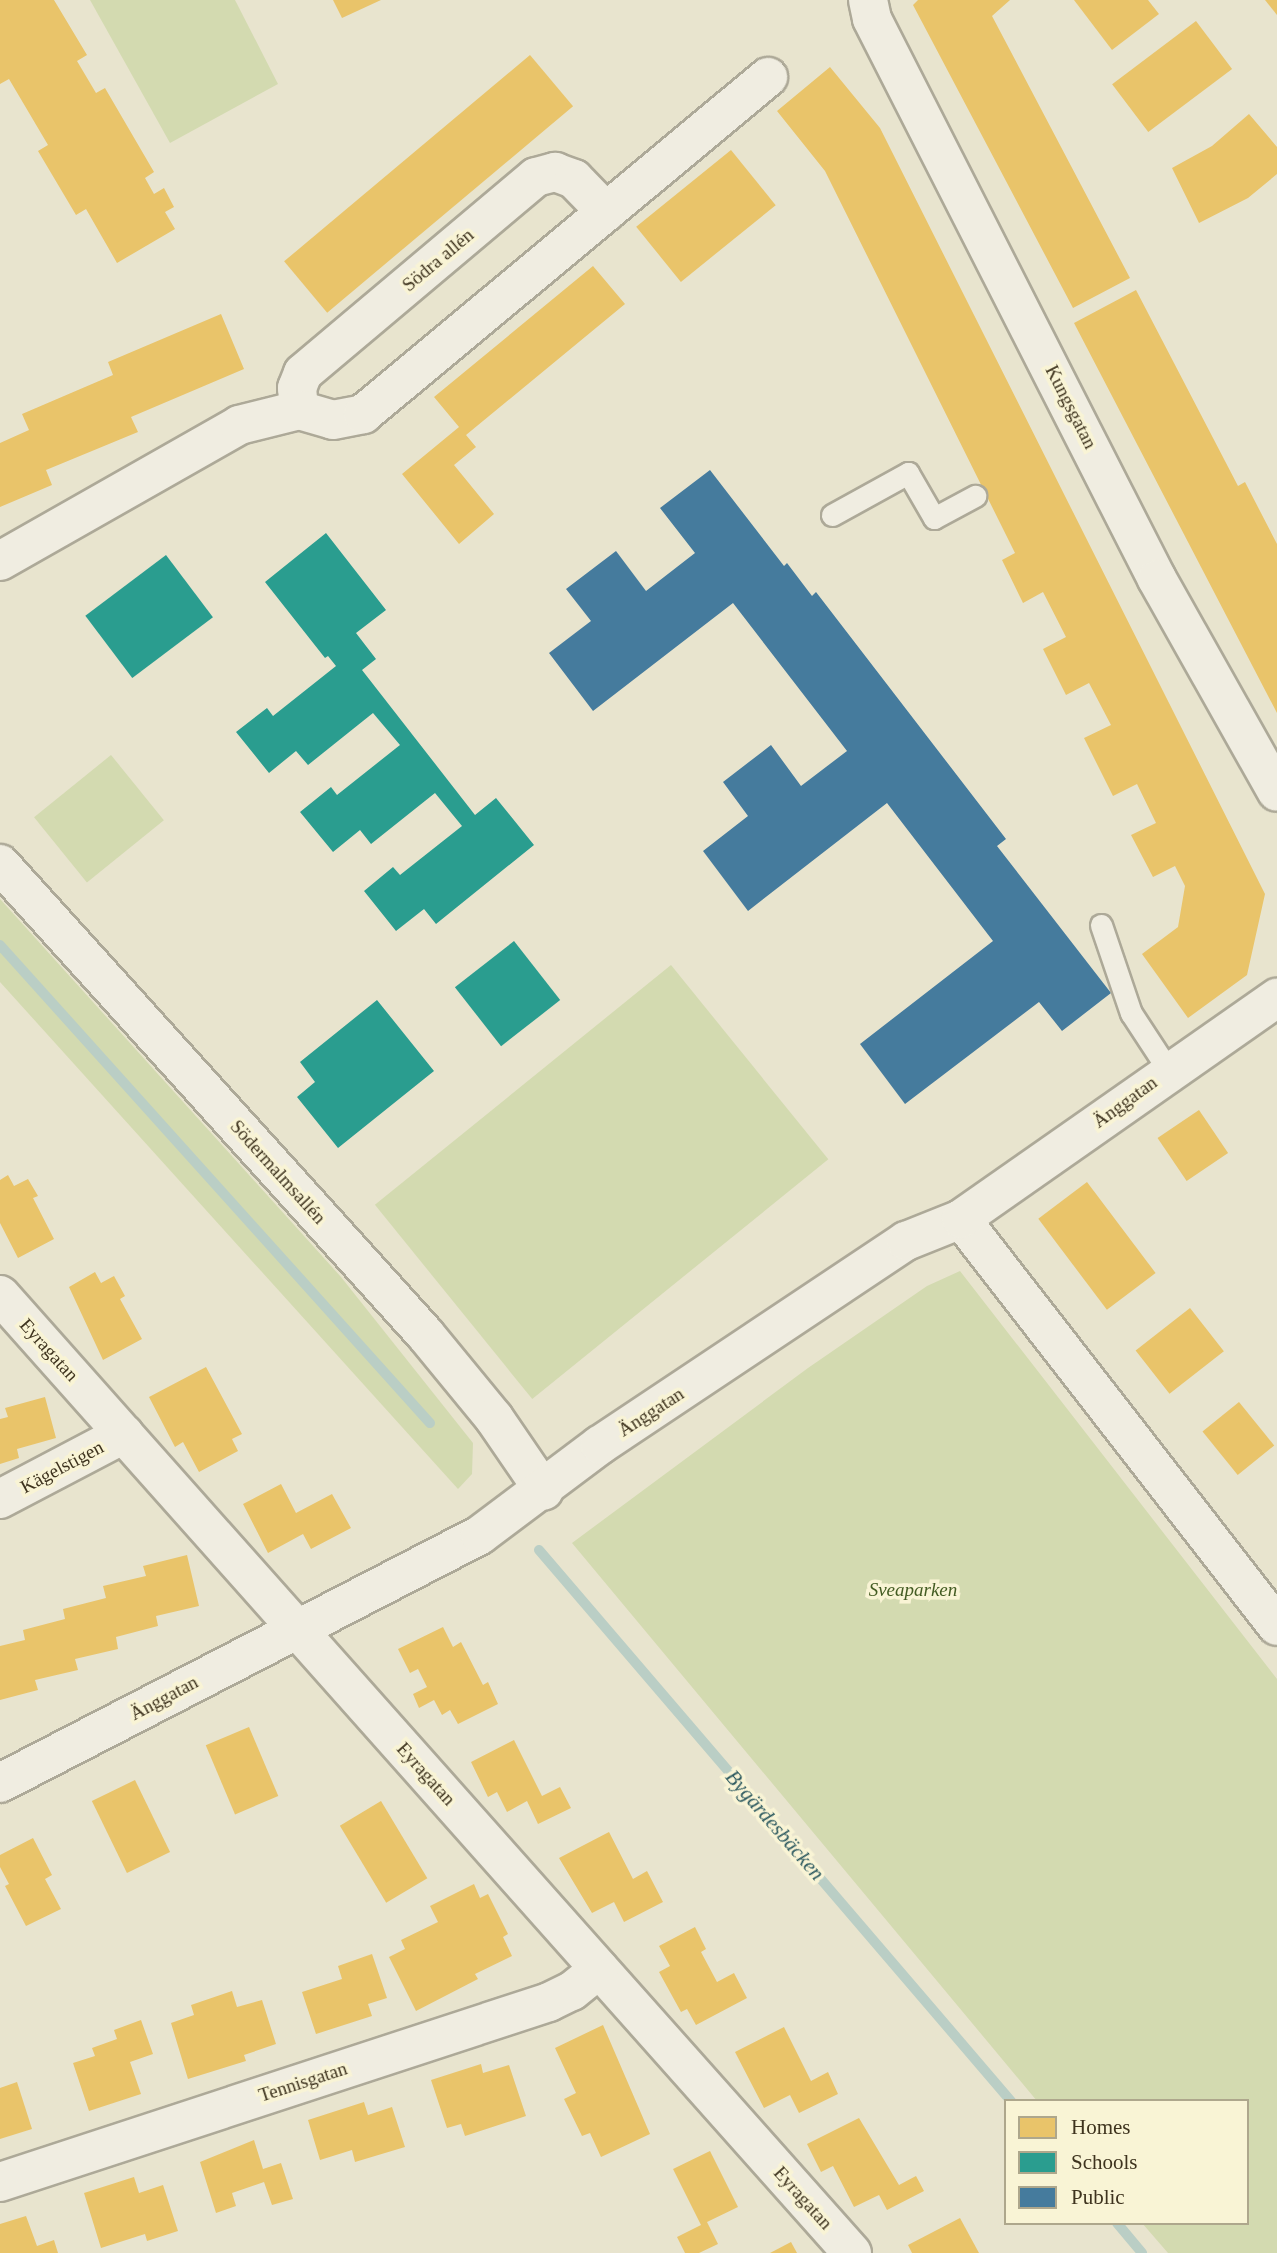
<!DOCTYPE html>
<meta charset="utf-8">
<style>
body{margin:0}
#map{position:relative;width:1277px;height:2253px;overflow:hidden;background:#e8e4ce;font-family:Georgia,serif}
div>[style]{position:absolute}
[style*='--x']{left:calc(var(--x)*1px);top:calc(var(--y)*1px);width:calc(var(--w)*1px);rotate:calc(var(--a)*1deg)}
.green>*{inset:0;background:#d3dab0;transform-origin:0 0}
.homes>*{inset:0;background:#e9c46a;transform-origin:0 0}
.schools>*{inset:0;background:#2a9d8f;transform-origin:0 0}
.public>*{inset:0;background:#457b9d}
.stream>*{height:10px;margin:-5px;padding:0 5px;transform-origin:5px;border-radius:5px;background:#bacec5}
.roads{filter:drop-shadow(2px 0 #ada998) drop-shadow(-2px 0 #ada998) drop-shadow(0 2px #ada998) drop-shadow(0 -2px #ada998)}
.service>*{height:21px;margin:-10.5px;padding:0 10.5px;transform-origin:10.5px;border-radius:10.5px;background:#f0ede1}
.minor>*{height:38px;margin:-19px;padding:0 19px;transform-origin:19px;border-radius:19px;background:#f0ede1}
.tertiary>*{height:38px;margin:-19px;padding:0 19px;transform-origin:19px;border-radius:19px;background:#f0ede1}
.secondary>*{height:38px;margin:-19px;padding:0 19px;transform-origin:19px;border-radius:19px;background:#f0ede1}
span{translate:-50% -50%;white-space:nowrap;text-align:center;line-height:1.15;-webkit-text-stroke:7px #f9f4d5;paint-order:stroke}
.street-label{font-size:19px;color:#3e331e}
.park-label{font-size:19px;color:#445c23;font-style:italic}
.water-label{font-size:21px;color:#2c595f;font-style:italic}
.legend{position:absolute;left:1004px;top:2099px;width:245px;height:126px;box-sizing:border-box;background:#f9f4d5;border:2px solid #aea78c;margin:0;padding:9px 12px;list-style:none;font-size:21px;color:#3e331e}
.legend li{display:flex;align-items:center;gap:14px;height:35px}
.legend b{width:35px;border:2px solid #aea78c}
</style>
<div id="map">
<div class="green">
<i style="clip-path:polygon(90px 0,235px 0,278px 84px,170px 143px)"></i>
<i style="left:111px;top:755px;width:84px;height:99px;rotate:51deg"></i>
<i style="clip-path:polygon(0 899px,341px 1277px,473px 1443px,472px 1474px,458px 1489px,0 982px)"></i>
<i style="left:671px;top:965px;width:250px;height:381px;rotate:51deg"></i>
<i style="clip-path:polygon(960px 1271px,1277px 1679px,1277px 2253px,1168px 2253px,1142px 2223px,1247px 2223px,1247px 2101px,1037px 2101px,572px 1543px,808px 1368px,927px 1286px)"></i>
</div>
<div class="homes">
<i style="clip-path:polygon(0 0,54px 0,87px 55px,77px 61px,96px 93px,105px 88px,154px 172px,145px 178px,154px 194px,164px 188px,174px 207px,165px 212px,175px 229px,117px 263px,86px 209px,76px 215px,38px 151px,48px 145px,9px 79px,0 84px)"></i>
<i style="clip-path:polygon(333px 0,381px 0,342px 18px)"></i>
<i style="clip-path:polygon(918px 0,1010px 0,992px 16px,1130px 278px,1073px 308px,913px 5px)"></i>
<i style="clip-path:polygon(1074px 0,1148px 0,1159px 14px,1112px 50px)"></i>
<i style="clip-path:polygon(1265px 0,1277px 0,1277px 15px)"></i>
<i style="left:1196px;top:21px;width:60px;height:105px;rotate:53deg"></i>
<i style="left:530px;top:55px;width:67px;height:321px;rotate:50deg"></i>
<i style="clip-path:polygon(830px 67px,880px 128px,1265px 894px,1247px 975px,1188px 1018px,1142px 954px,1178px 927px,1185px 886px,1175px 866px,1153px 877px,1131px 835px,1156px 823px,1137px 784px,1113px 796px,1084px 738px,1111px 725px,1089px 683px,1066px 695px,1043px 649px,1066px 637px,1043px 592px,1023px 603px,1002px 560px,1015px 553px,825px 171px,777px 111px)"></i>
<i style="clip-path:polygon(1249px 114px,1277px 147px,1277px 174px,1248px 198px,1199px 223px,1172px 168px,1212px 146px)"></i>
<i style="left:731px;top:150px;width:71px;height:122px;rotate:51deg"></i>
<i style="clip-path:polygon(593px 266px,625px 304px,466px 435px,476px 447px,454px 465px,494px 514px,459px 544px,402px 474px,459px 427px,434px 397px)"></i>
<i style="clip-path:polygon(1136px 290px,1238px 486px,1245px 482px,1277px 544px,1277px 713px,1074px 323px)"></i>
<i style="clip-path:polygon(221px 314px,244px 369px,131px 417px,138px 432px,46px 470px,52px 485px,0 507px,0 443px,29px 430px,22px 414px,113px 375px,108px 362px)"></i>
<i style="left:1199px;top:1110px;width:52px;height:50px;rotate:56deg"></i>
<i style="clip-path:polygon(8px 1175px,14px 1186px,28px 1179px,38px 1196px,33px 1198px,54px 1239px,18px 1258px,0 1223px,0 1180px)"></i>
<i style="left:1087px;top:1182px;width:114px;height:61px;rotate:53deg"></i>
<i style="clip-path:polygon(95px 1272px,101px 1283px,114px 1276px,125px 1296px,120px 1299px,142px 1339px,103px 1360px,69px 1287px)"></i>
<i style="left:1190px;top:1308px;width:55px;height:69px;rotate:52deg"></i>
<i style="clip-path:polygon(206px 1367px,242px 1434px,232px 1439px,238px 1451px,199px 1472px,183px 1442px,175px 1447px,149px 1397px)"></i>
<i style="clip-path:polygon(45px 1397px,56px 1438px,17px 1449px,19px 1458px,0 1464px,0 1419px,8px 1417px,5px 1408px)"></i>
<i style="left:1239px;top:1402px;width:56px;height:47px;rotate:51deg"></i>
<i style="clip-path:polygon(281px 1484px,296px 1513px,332px 1494px,351px 1528px,311px 1549px,303px 1534px,268px 1553px,243px 1504px)"></i>
<i style="clip-path:polygon(187px 1555px,199px 1606px,156px 1616px,158px 1626px,116px 1637px,118px 1649px,75px 1659px,78px 1670px,35px 1680px,38px 1690px,0 1700px,0 1646px,25px 1640px,23px 1630px,65px 1619px,63px 1609px,106px 1598px,103px 1586px,146px 1576px,143px 1566px)"></i>
<i style="clip-path:polygon(443px 1627px,453px 1647px,461px 1642px,483px 1685px,488px 1682px,498px 1704px,458px 1724px,450px 1710px,442px 1715px,434px 1700px,419px 1708px,413px 1694px,427px 1687px,418px 1669px,410px 1673px,398px 1649px)"></i>
<i style="left:249px;top:1727px;width:75px;height:47px;rotate:67deg"></i>
<i style="clip-path:polygon(514px 1740px,542px 1796px,560px 1787px,571px 1808px,538px 1824px,527px 1801px,507px 1812px,497px 1792px,488px 1797px,471px 1762px)"></i>
<i style="left:135px;top:1780px;width:80px;height:48px;rotate:64deg"></i>
<i style="left:381px;top:1801px;width:90px;height:48px;rotate:59deg"></i>
<i style="clip-path:polygon(609px 1832px,633px 1879px,647px 1871px,663px 1902px,624px 1922px,614px 1902px,592px 1913px,559px 1858px)"></i>
<i style="clip-path:polygon(33px 1838px,52px 1875px,45px 1879px,61px 1909px,26px 1926px,5px 1886px,9px 1884px,0 1867px,0 1855px)"></i>
<i style="clip-path:polygon(474px 1884px,480px 1898px,488px 1894px,508px 1934px,503px 1937px,512px 1956px,475px 1974px,478px 1979px,416px 2011px,389px 1957px,405px 1949px,401px 1940px,438px 1922px,430px 1906px)"></i>
<i style="clip-path:polygon(695px 1927px,706px 1949px,701px 1952px,717px 1982px,734px 1973px,747px 1998px,696px 2025px,687px 2009px,681px 2012px,659px 1972px,670px 1966px,659px 1946px)"></i>
<i style="clip-path:polygon(372px 1954px,387px 1998px,368px 2004px,372px 2016px,316px 2034px,302px 1992px,342px 1979px,338px 1966px)"></i>
<i style="clip-path:polygon(232px 1991px,237px 2007px,262px 2000px,276px 2044px,244px 2055px,246px 2061px,188px 2079px,171px 2023px,194px 2015px,191px 2005px)"></i>
<i style="clip-path:polygon(141px 2020px,153px 2054px,130px 2062px,141px 2094px,89px 2111px,73px 2063px,95px 2056px,92px 2048px,117px 2039px,114px 2030px)"></i>
<i style="clip-path:polygon(603px 2025px,650px 2134px,601px 2157px,590px 2133px,582px 2136px,564px 2099px,576px 2093px,555px 2048px)"></i>
<i style="clip-path:polygon(784px 2027px,811px 2081px,828px 2072px,838px 2094px,799px 2113px,790px 2095px,764px 2108px,735px 2052px)"></i>
<i style="clip-path:polygon(481px 2064px,483px 2073px,509px 2065px,526px 2116px,465px 2136px,461px 2124px,447px 2128px,431px 2080px)"></i>
<i style="clip-path:polygon(17px 2082px,32px 2129px,0 2139px,0 2088px)"></i>
<i style="clip-path:polygon(364px 2102px,368px 2115px,392px 2107px,405px 2147px,355px 2162px,352px 2150px,320px 2160px,308px 2120px)"></i>
<i style="clip-path:polygon(859px 2118px,899px 2185px,916px 2176px,924px 2191px,887px 2210px,879px 2195px,854px 2207px,833px 2166px,821px 2172px,807px 2144px)"></i>
<i style="clip-path:polygon(254px 2140px,263px 2169px,281px 2163px,293px 2199px,272px 2205px,264px 2182px,232px 2193px,236px 2206px,216px 2213px,200px 2162px)"></i>
<i style="clip-path:polygon(710px 2151px,738px 2207px,707px 2222px,718px 2244px,699px 2253px,685px 2253px,677px 2237px,701px 2225px,673px 2169px)"></i>
<i style="clip-path:polygon(134px 2177px,139px 2193px,163px 2185px,178px 2231px,147px 2241px,145px 2234px,101px 2248px,84px 2193px)"></i>
<i style="clip-path:polygon(26px 2216px,37px 2246px,54px 2240px,58px 2253px,0 2253px,0 2224px)"></i>
<i style="clip-path:polygon(960px 2218px,979px 2253px,912px 2253px,908px 2245px)"></i>
<i style="clip-path:polygon(791px 2242px,797px 2253px,770px 2253px)"></i>
</div>
<div class="schools">
<i style="clip-path:polygon(326px 533px,386px 610px,356px 633px,376px 659px,362px 670px,475px 815px,496px 798px,534px 845px,436px 924px,424px 909px,396px 931px,364px 891px,393px 867px,400px 875px,462px 826px,435px 793px,371px 844px,360px 830px,333px 852px,300px 812px,331px 787px,337px 795px,400px 745px,373px 713px,308px 765px,296px 751px,269px 773px,236px 732px,267px 708px,273px 716px,336px 666px,328px 656px,325px 658px,265px 582px)"></i>
<i style="left:166px;top:555px;width:78px;height:101px;rotate:53deg"></i>
<i style="left:514px;top:941px;width:75px;height:75px;rotate:52deg"></i>
<i style="clip-path:polygon(377px 1000px,434px 1071px,338px 1148px,297px 1097px,315px 1082px,300px 1062px)"></i>
</div>
<div class="public">
<i style="clip-path:polygon(710px 470px,784px 566px,787px 563px,812px 596px,816px 592px,1006px 839px,997px 846px,1111px 993px,1062px 1031px,1039px 1002px,905px 1104px,860px 1044px,993px 941px,887px 803px,748px 911px,703px 851px,748px 816px,723px 782px,771px 745px,801px 786px,847px 751px,733px 603px,593px 711px,549px 653px,591px 621px,566px 589px,616px 551px,646px 591px,695px 553px,660px 508px)"></i>
</div>
<div class="stream">
<i style="--x:0;--y:945;--w:643;--a:48.03"></i>
<i style="--x:539;--y:1550;--w:726;--a:49.42"></i>
<i style="--x:1117;--y:2223;--w:39;--a:50"></i>
</div>
<div class="roads">
<div class="service">
<i style="--x:832;--y:515;--w:87;--a:-28.9"></i>
<i style="--x:908;--y:473;--w:52;--a:60"></i>
<i style="--x:934;--y:518;--w:47;--a:-28.2"></i>
<i style="--x:1101;--y:925;--w:93;--a:71.2"></i>
<i style="--x:1131;--y:1013;--w:69;--a:56.8"></i>
</div>
<div class="minor">
<i style="--x:299;--y:410;--w:22;--a:-95"></i>
<i style="--x:297;--y:388;--w:16;--a:-68"></i>
<i style="--x:303;--y:373;--w:304;--a:-40.1"></i>
<i style="--x:536;--y:177;--w:20;--a:-15"></i>
<i style="--x:555;--y:172;--w:20;--a:20"></i>
<i style="--x:574;--y:179;--w:46;--a:45.9"></i>
<i style="--x:0;--y:561;--w:275;--a:-29.6"></i>
<i style="--x:239;--y:425;--w:62;--a:-14"></i>
<i style="--x:299;--y:410;--w:35;--a:16"></i>
<i style="--x:333;--y:420;--w:31;--a:-11"></i>
<i style="--x:363;--y:414;--w:527;--a:-39.76"></i>
<i style="--x:961;--y:1219;--w:515;--a:52.17"></i>
<i style="--x:0;--y:1295;--w:1282;--a:48.35"></i>
<i style="--x:0;--y:1499;--w:140;--a:-27.7"></i>
<i style="--x:0;--y:2182;--w:578;--a:-18.15"></i>
<i style="--x:549;--y:2002;--w:25;--a:-26"></i>
<i style="--x:572;--y:1991;--w:35;--a:-39"></i>
</div>
<div class="tertiary">
<i style="--x:0;--y:864;--w:634;--a:47.88"></i>
<i style="--x:425;--y:1334;--w:109;--a:50.6"></i>
<i style="--x:494;--y:1418;--w:88;--a:55.6"></i>
<i style="--x:0;--y:1783;--w:540;--a:-27.32"></i>
<i style="--x:480;--y:1535;--w:150;--a:-36.9"></i>
<i style="--x:600;--y:1445;--w:368;--a:-33.7"></i>
<i style="--x:906;--y:1241;--w:59;--a:-21.8"></i>
<i style="--x:961;--y:1219;--w:386;--a:-35"></i>
</div>
<div class="secondary">
<i style="--x:868;--y:0;--w:19;--a:78"></i>
<i style="--x:872;--y:19;--w:628;--a:63.03"></i>
<i style="--x:1157;--y:579;--w:244;--a:60.6"></i>
</div>
</div>
<div class="street-label">
<span style="left:438px;top:260px;rotate:-40deg">Södra allén</span>
<span style="left:1071px;top:407px;rotate:63deg">Kungsgatan</span>
<span style="left:1125px;top:1102px;rotate:-36deg">Änggatan</span>
<span style="left:278px;top:1172px;rotate:48deg">Södermalmsallén</span>
<span style="left:49px;top:1350px;rotate:48deg">Eyragatan</span>
<span style="left:651px;top:1412px;rotate:-33deg">Änggatan</span>
<span style="left:62px;top:1467px;rotate:-28deg">Kägelstigen</span>
<span style="left:164px;top:1698px;rotate:-28deg">Änggatan</span>
<span style="left:426px;top:1774px;rotate:48deg">Eyragatan</span>
<span style="left:303px;top:2082px;rotate:-18deg">Tennisgatan</span>
<span style="left:803px;top:2198px;rotate:48deg">Eyragatan</span>
</div>
<div class="park-label">
<span style="left:913px;top:1590px">Sveaparken</span>
</div>
<div class="water-label">
<span style="left:775px;top:1825px;rotate:49deg">Bygärdesbäcken</span>
</div>
<ul class="legend">
<li><b style="height:19px;background:#e9c46a"></b>Homes</li>
<li><b style="height:19px;background:#2a9d8f"></b>Schools</li>
<li><b style="height:19px;background:#457b9d"></b>Public</li>
</ul>
</div>
